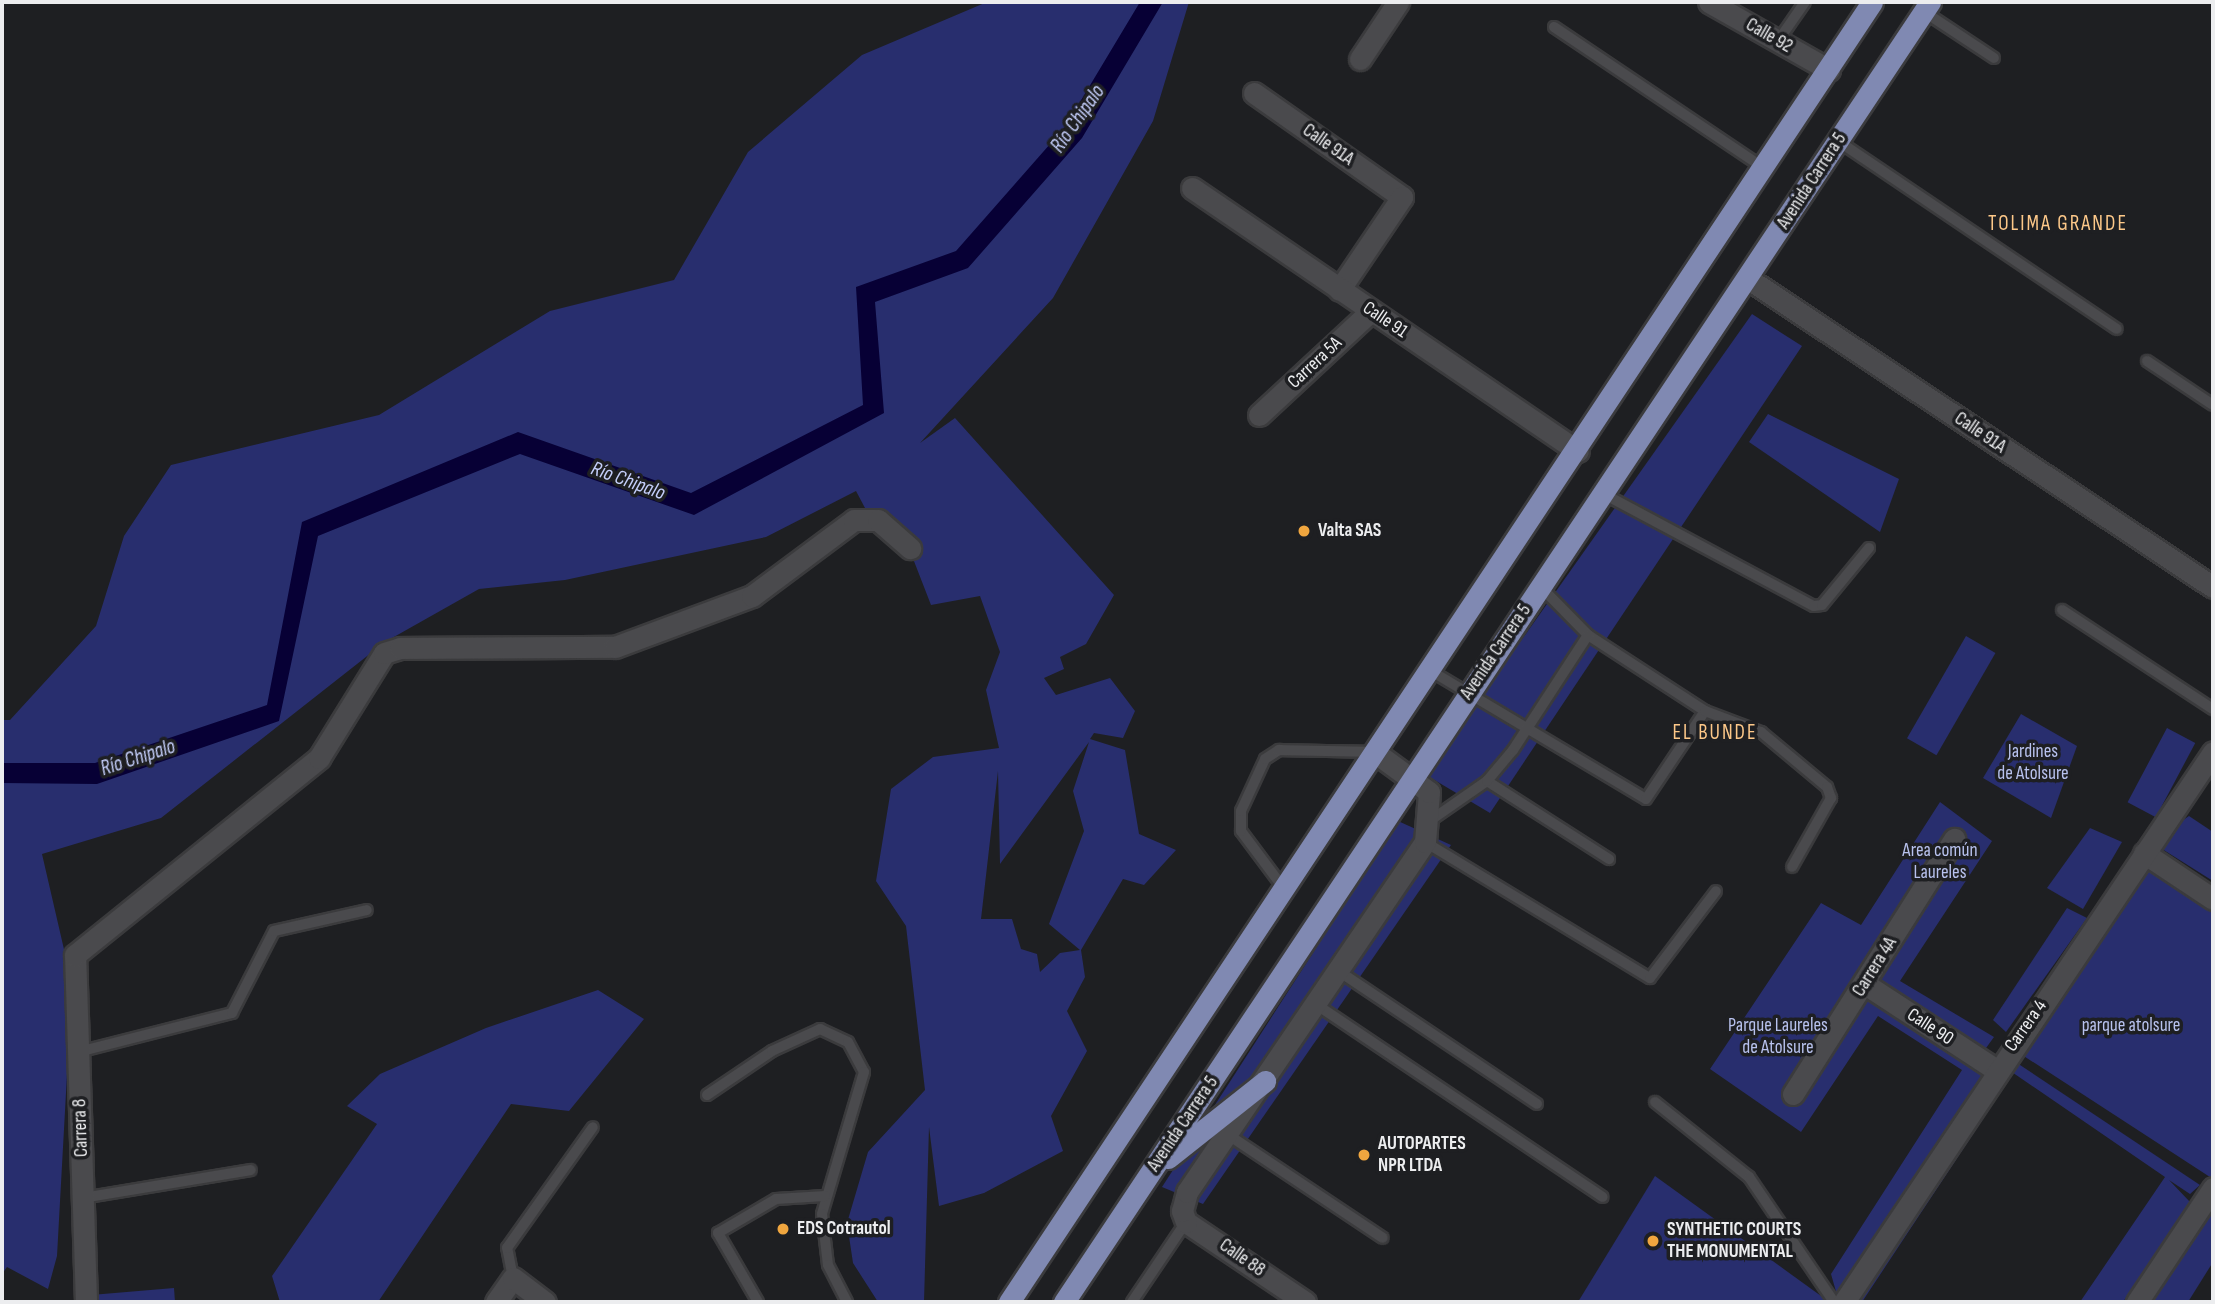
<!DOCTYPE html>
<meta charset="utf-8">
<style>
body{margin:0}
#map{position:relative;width:2215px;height:1304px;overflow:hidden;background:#1e1f22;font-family:"Sofia Sans Condensed",sans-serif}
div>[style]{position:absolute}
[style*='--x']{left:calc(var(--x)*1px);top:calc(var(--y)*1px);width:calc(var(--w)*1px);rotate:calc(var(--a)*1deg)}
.green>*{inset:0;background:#282e6e;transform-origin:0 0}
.water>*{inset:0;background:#070035}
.roads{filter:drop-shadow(2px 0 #3b3b3d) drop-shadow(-2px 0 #3b3b3d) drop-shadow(0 2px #3b3b3d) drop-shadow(0 -2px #3b3b3d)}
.lane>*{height:10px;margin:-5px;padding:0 5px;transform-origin:5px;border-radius:5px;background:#4a4a4d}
.street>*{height:21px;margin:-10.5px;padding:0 10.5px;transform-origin:10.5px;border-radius:10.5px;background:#4a4a4d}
.primary>*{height:21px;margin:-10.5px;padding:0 10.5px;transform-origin:10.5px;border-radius:10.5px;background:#8089b2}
.dots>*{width:19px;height:19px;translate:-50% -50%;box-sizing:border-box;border:4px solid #1e1f22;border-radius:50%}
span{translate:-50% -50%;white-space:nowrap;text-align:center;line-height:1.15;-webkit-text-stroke:7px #1e1f22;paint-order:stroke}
.street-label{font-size:19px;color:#ecedef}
.poi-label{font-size:19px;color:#ecedef;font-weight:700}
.left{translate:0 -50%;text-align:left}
.park-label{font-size:19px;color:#b8c2ee}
.water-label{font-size:21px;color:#c4cefa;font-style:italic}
.neighbourhood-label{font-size:21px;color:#fdc889;letter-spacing:2px}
.frame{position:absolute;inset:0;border:4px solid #ecedef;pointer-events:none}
</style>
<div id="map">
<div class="green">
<i style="clip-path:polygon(evenodd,987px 2px,1189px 2px,1153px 121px,1053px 298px,920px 443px,955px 418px,1114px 595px,1086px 644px,1060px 657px,1064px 669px,1044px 678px,1056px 695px,1110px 678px,1135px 711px,1123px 738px,1094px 733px,1090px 739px,1125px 750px,1139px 834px,1176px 850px,1144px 885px,1123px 879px,1081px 950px,1085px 977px,1067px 1011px,1087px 1051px,1051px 1116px,1063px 1151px,984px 1193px,939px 1206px,929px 1127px,924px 1302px,878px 1302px,853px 1263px,847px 1223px,868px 1152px,925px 1090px,906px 926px,876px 881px,891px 789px,933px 757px,999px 748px,986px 690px,1000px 652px,980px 596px,931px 605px,912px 556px,920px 544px,874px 525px,856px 491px,766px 537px,565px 580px,479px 589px,385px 642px,161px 818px,42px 854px,72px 984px,57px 1256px,48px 1289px,7px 1267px,2px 1274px,2px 720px,10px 720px,96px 626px,124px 536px,171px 465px,379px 415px,550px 311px,674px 280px,748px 152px,862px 55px,987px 2px,1089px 742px,1073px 791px,1084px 831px,1049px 924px,1080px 950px,1060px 953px,1040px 972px,1037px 954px,1021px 949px,1012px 919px,981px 919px,998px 771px,1000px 864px,1089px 742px)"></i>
<i style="clip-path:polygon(1752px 314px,1802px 346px,1490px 813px,1426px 775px)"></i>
<i style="clip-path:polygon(1768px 414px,1899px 479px,1880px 532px,1749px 442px)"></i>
<i style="left:1966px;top:636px;width:34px;height:118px;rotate:30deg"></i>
<i style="clip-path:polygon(2021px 714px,2077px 746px,2051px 818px,1983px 778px)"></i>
<i style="left:2167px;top:728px;width:32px;height:84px;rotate:28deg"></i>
<i style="clip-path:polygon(1940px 802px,1992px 841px,1900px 981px,1994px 1037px,1973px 1066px,2006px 1084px,1862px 1302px,1839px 1302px,1831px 1274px,1962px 1070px,1878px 1016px,1801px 1132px,1710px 1069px,1821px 903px,1861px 925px)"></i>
<i style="clip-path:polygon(2189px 816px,2213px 832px,2213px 881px,2151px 842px)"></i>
<i style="clip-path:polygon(1398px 821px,1451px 845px,1203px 1204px,1162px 1187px)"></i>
<i style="clip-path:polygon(2090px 828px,2122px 842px,2083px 909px,2047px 888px)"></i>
<i style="clip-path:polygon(2145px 857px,2213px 902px,2213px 1179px,2013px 1049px)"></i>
<i style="clip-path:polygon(2067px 908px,2087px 918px,2006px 1032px,1993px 1020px)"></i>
<i style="clip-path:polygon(598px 990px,644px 1019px,569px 1111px,511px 1104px,378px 1302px,280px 1302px,272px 1276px,377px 1124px,347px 1106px,380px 1074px,486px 1028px)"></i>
<i style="clip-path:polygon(2014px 1061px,2200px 1185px,2190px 1194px,2169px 1180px,2190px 1202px,2123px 1302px,2080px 1302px,2165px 1177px,2006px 1068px)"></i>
<i style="clip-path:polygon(1655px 1176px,1828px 1301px,1827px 1302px,1578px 1302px)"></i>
<i style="clip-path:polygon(2213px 1206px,2213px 1262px,2188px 1302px,2149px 1302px)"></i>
<i style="clip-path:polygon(174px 1288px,175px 1302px,91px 1302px,91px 1295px)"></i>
</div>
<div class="water">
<i style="clip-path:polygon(1140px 2px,1163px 2px,1082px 138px,968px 268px,875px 302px,884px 413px,694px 515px,520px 454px,318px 536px,279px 721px,97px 784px,2px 783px,2px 763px,95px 763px,267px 705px,302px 522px,518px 432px,691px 493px,863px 405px,856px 287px,956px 251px,1065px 127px)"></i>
</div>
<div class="roads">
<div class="lane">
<i style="--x:1923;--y:11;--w:85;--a:33.5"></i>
<i style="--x:1554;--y:27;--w:253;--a:33.9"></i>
<i style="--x:1778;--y:41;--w:47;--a:-55.3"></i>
<i style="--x:1838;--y:141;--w:336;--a:34"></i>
<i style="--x:2147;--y:361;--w:79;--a:33.7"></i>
<i style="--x:1602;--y:493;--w:240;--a:28.1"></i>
<i style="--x:1814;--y:606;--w:8;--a:-7"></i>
<i style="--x:1822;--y:605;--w:74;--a:-50.5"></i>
<i style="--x:2062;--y:610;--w:181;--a:33.3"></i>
<i style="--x:1431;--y:671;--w:250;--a:30.8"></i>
<i style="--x:1646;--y:799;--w:106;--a:-56.2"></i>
<i style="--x:1705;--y:711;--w:140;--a:-147"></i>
<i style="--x:1588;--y:635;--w:69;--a:-134.4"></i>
<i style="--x:1705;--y:711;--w:60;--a:20.6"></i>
<i style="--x:1761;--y:732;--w:86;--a:39.8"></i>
<i style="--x:1827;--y:787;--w:12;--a:70"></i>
<i style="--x:1831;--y:798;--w:79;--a:119.5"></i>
<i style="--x:1487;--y:781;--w:145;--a:32.6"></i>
<i style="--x:1431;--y:820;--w:68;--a:-34.9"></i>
<i style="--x:1487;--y:781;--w:40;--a:-50"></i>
<i style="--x:1513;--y:750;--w:137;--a:-56.9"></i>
<i style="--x:1425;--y:842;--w:263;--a:31.2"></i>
<i style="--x:1650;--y:978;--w:109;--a:-52.8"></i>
<i style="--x:1285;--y:890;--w:74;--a:-126.7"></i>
<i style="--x:1241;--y:831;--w:20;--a:-90"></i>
<i style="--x:1241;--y:811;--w:57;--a:-65.2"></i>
<i style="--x:1265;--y:759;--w:17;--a:-33"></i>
<i style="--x:1279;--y:750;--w:95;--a:1.2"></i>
<i style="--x:1340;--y:972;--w:237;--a:33.8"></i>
<i style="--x:1317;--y:1005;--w:344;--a:33.9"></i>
<i style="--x:78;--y:1052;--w:159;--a:-14.2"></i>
<i style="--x:232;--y:1013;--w:92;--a:-62.9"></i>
<i style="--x:274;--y:931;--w:95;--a:-12.7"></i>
<i style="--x:707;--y:1095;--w:78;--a:-34.1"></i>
<i style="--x:772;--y:1051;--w:53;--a:-24.6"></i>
<i style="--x:820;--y:1029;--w:31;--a:25"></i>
<i style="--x:848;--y:1042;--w:34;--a:62"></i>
<i style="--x:864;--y:1072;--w:148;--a:106.5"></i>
<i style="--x:822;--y:1214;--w:51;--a:83.3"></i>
<i style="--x:828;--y:1265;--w:42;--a:62.8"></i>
<i style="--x:1655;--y:1102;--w:120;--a:38.6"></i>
<i style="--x:1749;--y:1177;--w:151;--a:55.8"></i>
<i style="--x:1227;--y:1134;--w:187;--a:33.7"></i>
<i style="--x:82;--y:1198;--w:171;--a:-9.4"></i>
<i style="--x:513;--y:1278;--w:31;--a:-101"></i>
<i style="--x:507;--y:1248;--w:148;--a:-54.6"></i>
<i style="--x:758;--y:1302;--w:80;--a:-120.1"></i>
<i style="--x:718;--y:1233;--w:67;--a:-30.4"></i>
<i style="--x:776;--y:1199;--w:49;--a:-3.5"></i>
<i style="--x:1132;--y:1302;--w:97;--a:-56"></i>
</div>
<div class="street">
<i style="--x:1709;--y:2;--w:138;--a:29.5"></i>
<i style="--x:1360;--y:59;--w:69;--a:-56.3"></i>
<i style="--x:1254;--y:93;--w:181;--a:35.1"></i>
<i style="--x:1402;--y:197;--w:112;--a:124.1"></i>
<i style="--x:1192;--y:188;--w:467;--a:34.3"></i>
<i style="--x:1747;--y:278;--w:559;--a:33.55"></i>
<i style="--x:1259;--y:415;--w:153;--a:-42.9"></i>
<i style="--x:2144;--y:853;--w:83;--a:33.7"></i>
<i style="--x:1865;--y:984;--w:155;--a:33.2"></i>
<i style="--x:1793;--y:1094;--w:302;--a:-57.7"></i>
<i style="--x:86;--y:1302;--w:347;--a:-91.8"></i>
<i style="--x:75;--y:955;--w:314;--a:-38.9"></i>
<i style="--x:319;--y:758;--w:123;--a:-58.2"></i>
<i style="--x:384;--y:653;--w:17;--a:-17"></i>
<i style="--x:400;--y:648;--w:215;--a:-0.3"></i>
<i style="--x:615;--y:647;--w:146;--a:-20.4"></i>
<i style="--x:752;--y:596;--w:127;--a:-36.7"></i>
<i style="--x:854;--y:520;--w:24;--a:0"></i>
<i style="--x:878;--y:520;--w:43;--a:41.2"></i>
<i style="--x:496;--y:1302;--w:29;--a:-55"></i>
<i style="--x:513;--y:1278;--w:40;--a:37"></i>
<i style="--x:1305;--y:1302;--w:143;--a:-146.1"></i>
<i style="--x:1186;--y:1222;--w:12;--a:-110"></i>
<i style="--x:1182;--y:1211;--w:20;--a:-75"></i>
<i style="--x:1187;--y:1192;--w:423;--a:-55.8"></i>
<i style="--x:1425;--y:842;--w:50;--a:-85.4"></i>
<i style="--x:1429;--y:792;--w:66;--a:-143.7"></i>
<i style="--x:1844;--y:1302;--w:662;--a:-56.14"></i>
<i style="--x:2137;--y:1302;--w:137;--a:-56.3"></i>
</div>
<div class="primary">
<i style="--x:1168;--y:1158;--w:124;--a:-38.4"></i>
<i style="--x:1009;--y:1302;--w:1560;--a:-56.42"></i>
<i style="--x:1064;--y:1302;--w:1562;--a:-56.33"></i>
</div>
</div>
<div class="dots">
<i style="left:1304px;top:531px;background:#f0a63f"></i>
<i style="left:1364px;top:1155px;background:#f0a63f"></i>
<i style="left:783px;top:1229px;background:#f0a63f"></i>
<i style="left:1653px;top:1241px;background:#f0a63f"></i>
</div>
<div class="street-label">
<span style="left:1769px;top:36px;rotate:30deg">Calle 92</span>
<span style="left:1328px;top:145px;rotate:35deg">Calle 91A</span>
<span style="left:1812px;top:181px;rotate:-57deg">Avenida Carrera 5</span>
<span style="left:1385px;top:320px;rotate:34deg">Calle 91</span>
<span style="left:1315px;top:363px;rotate:-43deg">Carrera 5A</span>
<span style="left:1980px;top:433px;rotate:34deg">Calle 91A</span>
<span style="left:1496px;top:652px;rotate:-56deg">Avenida Carrera 5</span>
<span style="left:1875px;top:967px;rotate:-58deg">Carrera 4A</span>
<span style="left:2026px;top:1026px;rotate:-55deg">Carrera 4</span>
<span style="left:1930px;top:1027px;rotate:33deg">Calle 90</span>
<span style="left:1183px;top:1124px;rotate:-56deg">Avenida Carrera 5</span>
<span style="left:81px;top:1128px;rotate:-92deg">Carrera 8</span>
<span style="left:1242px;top:1258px;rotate:35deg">Calle 88</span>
</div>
<div class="poi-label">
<span class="left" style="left:1318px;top:531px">Valta SAS</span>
<span class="left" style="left:1378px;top:1155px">AUTOPARTES<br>NPR LTDA</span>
<span class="left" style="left:797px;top:1229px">EDS Cotrautol</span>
<span class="left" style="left:1667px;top:1241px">SYNTHETIC COURTS<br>THE MONUMENTAL</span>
</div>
<div class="park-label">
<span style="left:2033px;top:763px">Jardines<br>de Atolsure</span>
<span style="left:1940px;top:862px">Area común<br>Laureles</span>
<span style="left:1778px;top:1037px">Parque Laureles<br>de Atolsure</span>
<span style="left:2131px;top:1026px">parque atolsure</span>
</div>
<div class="water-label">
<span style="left:1078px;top:119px;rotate:-55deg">Río Chipalo</span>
<span style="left:628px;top:481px;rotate:20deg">Río Chipalo</span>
<span style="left:138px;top:758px;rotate:-18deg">Río Chipalo</span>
</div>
<div class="neighbourhood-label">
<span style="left:2058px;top:224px">TOLIMA GRANDE</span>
<span style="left:1715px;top:733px">EL BUNDE</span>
</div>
<div class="frame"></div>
</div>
